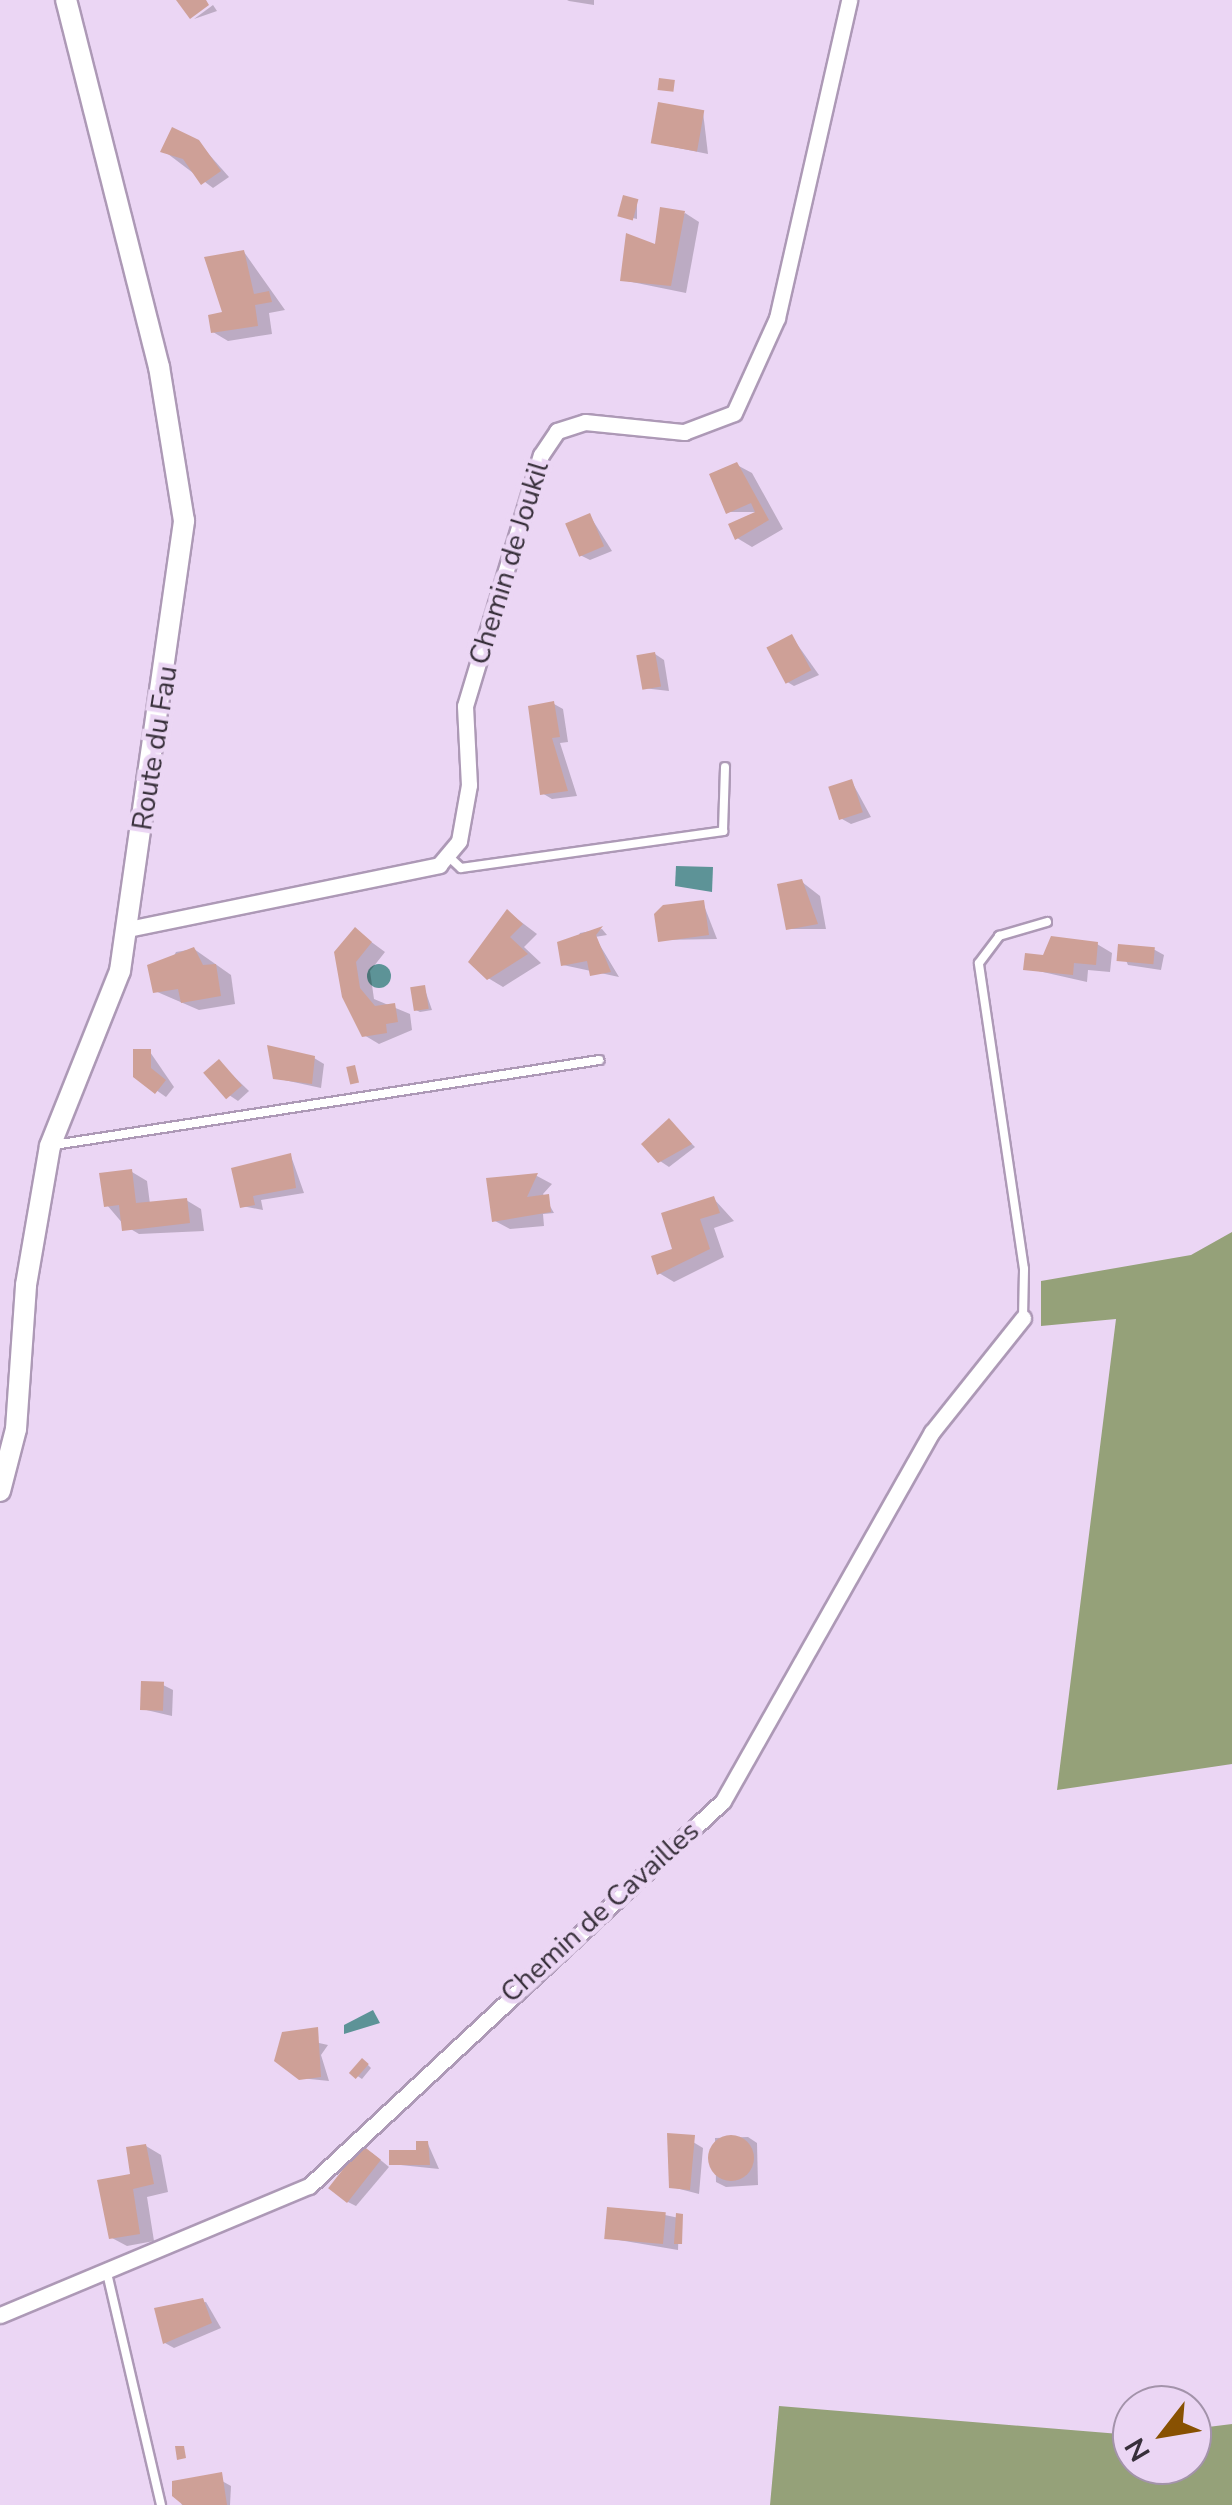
<!DOCTYPE html>
<style>
body{margin:0}
#map{position:relative;width:1232px;height:2505px;overflow:hidden;background:#ebd6f4;font-family:"Nunito Sans",sans-serif}
div>[style]{position:absolute}
[style*='--x']{left:calc(var(--x)*1px);top:calc(var(--y)*1px);width:calc(var(--w)*1px);rotate:calc(var(--a)*1deg)}
.forest>*{inset:0;background:#95a179}
.water>*{inset:0;background:#5d9397}
.round{border-radius:50%}
.shadow>*{inset:0;background:#0003}
.building>*{inset:0;background:#cea097;transform-origin:0 0}
.roads{filter:drop-shadow(2px 0 #ad99b6) drop-shadow(-2px 0 #ad99b6) drop-shadow(0 2px #ad99b6) drop-shadow(0 -2px #ad99b6)}
.service>*{height:8px;margin:-4px;padding:0 4px;transform-origin:4px;border-radius:4px;background:#fff}
.minor>*{height:15px;margin:-7.5px;padding:0 7.5px;transform-origin:7.5px;border-radius:7.5px;background:#fff}
.tertiary>*{height:20px;margin:-10px;padding:0 10px;transform-origin:10px;border-radius:10px;background:#fff}
span{translate:-50% -50%;white-space:nowrap;text-align:center;line-height:1.15;-webkit-text-stroke:9px #ebd6f4;paint-order:stroke}
.street-label{font-size:28px;color:#372f3a}
.north{position:absolute;left:1112px;top:2385px;width:100px;height:100px;box-sizing:border-box;background:#ebd6f4;border:2px solid #a393aa;border-radius:50%;rotate:239deg;font-size:28px;font-weight:700;line-height:40px;text-align:center;color:#372f3a}
.north::after{content:'';display:block;margin:auto;width:35px;height:45px;background:#885102;clip-path:polygon(50% 0,100% 100%,50% 72%,0 100%)}
</style>
<div id="map">
<div class="forest">
<i style="clip-path:polygon(1232px 1232px,1232px 1764px,1057px 1790px,1116px 1319px,1041px 1326px,1041px 1281px,1191px 1255px)"></i>
<i style="clip-path:polygon(779px 2406px,1132px 2435px,1132px 2465px,1192px 2465px,1192px 2429px,1232px 2424px,1232px 2505px,770px 2505px)"></i>
</div>
<div class="water">
<i style="clip-path:polygon(676px 866px,713px 867px,712px 892px,675px 886px)"></i>
<i class="round" style="left:367px;top:964px;width:24px;height:24px"></i>
<i style="clip-path:polygon(373px 2010px,380px 2023px,344px 2034px,344px 2025px)"></i>
</div>
<div class="shadow">
<i style="clip-path:polygon(567px 0,594px 0,594px 5px,569px 1px)"></i>
<i style="clip-path:polygon(213px 5px,217px 11px,194px 19px)"></i>
<i style="clip-path:polygon(703px 112px,708px 154px,654px 143px)"></i>
<i style="clip-path:polygon(198px 142px,229px 177px,213px 188px,164px 151px)"></i>
<i style="clip-path:polygon(637px 201px,637px 219px,625px 216px)"></i>
<i style="clip-path:polygon(685px 213px,699px 222px,686px 293px,622px 280px)"></i>
<i style="clip-path:polygon(244px 252px,285px 310px,269px 313px,272px 334px,228px 341px,213px 332px,225px 314px,207px 259px)"></i>
<i style="clip-path:polygon(737px 465px,752px 473px,783px 529px,752px 547px,737px 538px,759px 512px,728px 512px)"></i>
<i style="clip-path:polygon(590px 516px,612px 551px,590px 560px,580px 555px)"></i>
<i style="clip-path:polygon(792px 637px,819px 675px,794px 686px,784px 680px)"></i>
<i style="clip-path:polygon(655px 654px,664px 660px,669px 691px,643px 688px)"></i>
<i style="clip-path:polygon(554px 704px,563px 709px,568px 742px,560px 743px,577px 796px,552px 799px,542px 793px)"></i>
<i style="clip-path:polygon(852px 782px,871px 817px,851px 824px,842px 819px)"></i>
<i style="clip-path:polygon(802px 882px,820px 896px,826px 929px,789px 929px)"></i>
<i style="clip-path:polygon(703px 903px,717px 939px,660px 940px)"></i>
<i style="clip-path:polygon(508px 912px,537px 934px,524px 947px,541px 963px,503px 987px,488px 978px)"></i>
<i style="clip-path:polygon(602px 929px,607px 935px,595px 937px,619px 977px,563px 965px,580px 933px)"></i>
<i style="clip-path:polygon(355px 930px,385px 952px,370px 971px,374px 999px,410px 1014px,412px 1030px,379px 1044px,364px 1035px,337px 953px)"></i>
<i style="clip-path:polygon(1097px 944px,1112px 953px,1110px 972px,1088px 970px,1087px 982px,1025px 968px)"></i>
<i style="clip-path:polygon(1120px 947px,1155px 950px,1164px 955px,1161px 970px,1128px 965px)"></i>
<i style="clip-path:polygon(194px 949px,231px 975px,235px 1004px,199px 1010px,155px 991px,176px 952px)"></i>
<i style="clip-path:polygon(424px 987px,432px 1010px,420px 1012px,416px 1010px)"></i>
<i style="clip-path:polygon(150px 1052px,174px 1087px,166px 1097px,136px 1076px)"></i>
<i style="clip-path:polygon(314px 1058px,324px 1064px,321px 1088px,275px 1078px)"></i>
<i style="clip-path:polygon(219px 1062px,249px 1091px,238px 1101px,229px 1095px)"></i>
<i style="clip-path:polygon(669px 1121px,695px 1147px,669px 1167px,660px 1161px)"></i>
<i style="clip-path:polygon(291px 1156px,304px 1193px,261px 1200px,263px 1210px,242px 1206px)"></i>
<i style="clip-path:polygon(132px 1172px,147px 1181px,150px 1204px,186px 1200px,201px 1209px,204px 1231px,139px 1234px,124px 1225px,107px 1205px)"></i>
<i style="clip-path:polygon(537px 1176px,552px 1184px,543px 1194px,554px 1213px,543px 1214px,544px 1226px,510px 1229px,495px 1221px,489px 1180px)"></i>
<i style="clip-path:polygon(714px 1199px,734px 1221px,714px 1228px,724px 1257px,674px 1282px,659px 1273px)"></i>
<i style="clip-path:polygon(163px 1685px,173px 1690px,172px 1716px,142px 1709px)"></i>
<i style="clip-path:polygon(283px 2035px,328px 2045px,321px 2055px,329px 2081px,300px 2078px)"></i>
<i style="clip-path:polygon(366px 2063px,371px 2068px,362px 2079px,353px 2073px)"></i>
<i style="clip-path:polygon(748px 2137px,757px 2143px,758px 2185px,726px 2187px,716px 2182px,715px 2138px)"></i>
<i style="clip-path:polygon(693px 2142px,703px 2148px,699px 2194px,672px 2187px)"></i>
<i style="clip-path:polygon(428px 2144px,439px 2169px,391px 2164px,416px 2152px)"></i>
<i style="clip-path:polygon(146px 2146px,161px 2155px,168px 2192px,147px 2197px,154px 2241px,127px 2246px,112px 2238px)"></i>
<i style="clip-path:polygon(372px 2153px,389px 2167px,356px 2206px,346px 2201px)"></i>
<i style="clip-path:polygon(665px 2215px,679px 2218px,678px 2250px,607px 2238px)"></i>
<i style="clip-path:polygon(206px 2302px,221px 2328px,174px 2348px,165px 2343px,157px 2310px)"></i>
<i style="clip-path:polygon(222px 2481px,231px 2486px,230px 2505px,182px 2505px,174px 2486px)"></i>
</div>
<div class="building">
<i style="clip-path:polygon(176px 0,206px 0,209px 5px,190px 19px)"></i>
<i style="left:659px;top:78px;width:16px;height:12px;rotate:7deg"></i>
<i style="left:658px;top:102px;width:47px;height:42px;rotate:10deg"></i>
<i style="clip-path:polygon(172px 127px,199px 140px,221px 171px,201px 185px,183px 159px,160px 152px)"></i>
<i style="left:623px;top:195px;width:16px;height:22px;rotate:15deg"></i>
<i style="clip-path:polygon(660px 207px,685px 211px,671px 286px,620px 281px,626px 233px,655px 244px)"></i>
<i style="clip-path:polygon(244px 250px,254px 294px,269px 291px,272px 302px,255px 305px,258px 326px,211px 333px,208px 315px,222px 312px,204px 257px)"></i>
<i style="clip-path:polygon(737px 462px,769px 520px,735px 540px,728px 524px,755px 512px,751px 503px,726px 514px,709px 474px)"></i>
<i style="left:590px;top:513px;width:36px;height:27px;rotate:67deg"></i>
<i style="left:792px;top:634px;width:41px;height:29px;rotate:62deg"></i>
<i style="left:655px;top:652px;width:35px;height:19px;rotate:80deg"></i>
<i style="clip-path:polygon(554px 701px,560px 737px,552px 738px,568px 791px,540px 795px,528px 706px)"></i>
<i style="left:852px;top:779px;width:35px;height:25px;rotate:72deg"></i>
<i style="clip-path:polygon(802px 879px,818px 924px,786px 930px,777px 884px)"></i>
<i style="clip-path:polygon(704px 900px,709px 935px,658px 942px,654px 914px,663px 905px)"></i>
<i style="clip-path:polygon(507px 909px,523px 924px,510px 937px,528px 954px,487px 980px,468px 962px)"></i>
<i style="clip-path:polygon(603px 926px,596px 935px,611px 972px,590px 976px,587px 961px,561px 966px,557px 942px)"></i>
<i style="clip-path:polygon(355px 927px,372px 942px,356px 962px,360px 988px,375px 1006px,395px 1003px,398px 1022px,386px 1024px,387px 1033px,362px 1037px,342px 997px,334px 952px)"></i>
<i style="clip-path:polygon(1051px 936px,1098px 942px,1096px 965px,1074px 963px,1073px 975px,1023px 970px,1025px 953px,1043px 955px)"></i>
<i style="left:1118px;top:944px;width:37px;height:17px;rotate:5deg"></i>
<i style="clip-path:polygon(194px 947px,203px 965px,216px 964px,221px 996px,181px 1003px,178px 989px,153px 993px,147px 965px)"></i>
<i style="left:425px;top:985px;width:24px;height:15px;rotate:81deg"></i>
<i style="clip-path:polygon(267px 1045px,315px 1056px,312px 1084px,273px 1079px)"></i>
<i style="clip-path:polygon(133px 1049px,151px 1049px,151px 1068px,166px 1080px,155px 1094px,133px 1077px)"></i>
<i style="left:219px;top:1059px;width:35px;height:21px;rotate:49deg"></i>
<i style="left:355px;top:1065px;width:18px;height:9px;rotate:77deg"></i>
<i style="clip-path:polygon(669px 1118px,692px 1144px,658px 1163px,641px 1144px)"></i>
<i style="clip-path:polygon(291px 1153px,296px 1188px,253px 1196px,255px 1205px,240px 1208px,231px 1168px)"></i>
<i style="clip-path:polygon(132px 1169px,136px 1203px,187px 1198px,190px 1223px,122px 1231px,119px 1205px,104px 1207px,99px 1173px)"></i>
<i style="clip-path:polygon(538px 1173px,527px 1197px,549px 1194px,551px 1212px,492px 1222px,486px 1178px)"></i>
<i style="clip-path:polygon(714px 1196px,720px 1213px,700px 1219px,710px 1249px,657px 1275px,651px 1256px,672px 1249px,661px 1213px)"></i>
<i style="left:141px;top:1681px;width:23px;height:29px;rotate:2deg"></i>
<i style="clip-path:polygon(318px 2027px,321px 2077px,299px 2080px,274px 2061px,282px 2032px)"></i>
<i style="left:362px;top:2058px;width:9px;height:20px;rotate:41deg"></i>
<i style="clip-path:polygon(667px 2133px,695px 2135px,690px 2190px,669px 2188px)"></i>
<i class="round" style="left:708px;top:2135px;width:46px;height:46px"></i>
<i style="clip-path:polygon(416px 2141px,428px 2141px,430px 2165px,389px 2165px,389px 2150px,416px 2150px)"></i>
<i style="clip-path:polygon(146px 2144px,154px 2184px,133px 2189px,140px 2234px,109px 2239px,97px 2180px,130px 2174px,126px 2147px)"></i>
<i style="left:362px;top:2145px;width:24px;height:55px;rotate:38deg"></i>
<i style="left:607px;top:2207px;width:59px;height:32px;rotate:5deg"></i>
<i style="clip-path:polygon(676px 2213px,683px 2214px,682px 2244px,674px 2244px)"></i>
<i style="clip-path:polygon(203px 2298px,212px 2323px,163px 2344px,154px 2308px)"></i>
<i style="clip-path:polygon(175px 2446px,184px 2446px,186px 2458px,177px 2460px)"></i>
<i style="clip-path:polygon(222px 2472px,227px 2505px,183px 2505px,172px 2496px,172px 2481px)"></i>
</div>
<div class="roads">
<div class="service">
<i style="--x:447;--y:855;--w:19;--a:43"></i>
<i style="--x:461;--y:868;--w:265;--a:-8"></i>
<i style="--x:723;--y:831;--w:64;--a:-88.2"></i>
<i style="--x:54;--y:1145;--w:552;--a:-8.86"></i>
<i style="--x:1023;--y:1318;--w:49;--a:-88.8"></i>
<i style="--x:1024;--y:1269;--w:309;--a:-98.4"></i>
<i style="--x:979;--y:963;--w:34;--a:-53"></i>
<i style="--x:999;--y:936;--w:50;--a:-16.3"></i>
<i style="--x:107;--y:2273;--w:238;--a:76.9"></i>
</div>
<div class="minor">
<i style="--x:128;--y:929;--w:318;--a:-11.6"></i>
<i style="--x:439;--y:865;--w:31;--a:-50"></i>
<i style="--x:459;--y:841;--w:57;--a:-79.9"></i>
<i style="--x:469;--y:785;--w:79;--a:-92.9"></i>
<i style="--x:465;--y:706;--w:262;--a:-73.2"></i>
<i style="--x:541;--y:455;--w:29;--a:-56"></i>
<i style="--x:557;--y:431;--w:29;--a:-18"></i>
<i style="--x:585;--y:422;--w:100;--a:5.8"></i>
<i style="--x:684;--y:432;--w:53;--a:-20.8"></i>
<i style="--x:734;--y:413;--w:104;--a:-65.6"></i>
<i style="--x:777;--y:318;--w:326;--a:-77.2"></i>
<i style="--x:0;--y:2315;--w:335;--a:-22.7"></i>
<i style="--x:309;--y:2186;--w:565;--a:-42.92"></i>
<i style="--x:723;--y:1801;--w:424;--a:-60.5"></i>
<i style="--x:932;--y:1432;--w:146;--a:-51.4"></i>
</div>
<div class="tertiary">
<i style="--x:0;--y:1491;--w:64;--a:-75.5"></i>
<i style="--x:16;--y:1429;--w:144;--a:-86"></i>
<i style="--x:26;--y:1285;--w:141;--a:-80.2"></i>
<i style="--x:50;--y:1146;--w:188;--a:-68.2"></i>
<i style="--x:120;--y:971;--w:455;--a:-81.9"></i>
<i style="--x:184;--y:521;--w:156;--a:-99.2"></i>
<i style="--x:159;--y:367;--w:379;--a:-104.2"></i>
</div>
</div>
<div class="street-label">
<span style="left:509px;top:563px;rotate:-73deg">Chemin de Joukil</span>
<span style="left:155px;top:748px;rotate:-81deg">Route du Fau</span>
<span style="left:600px;top:1912px;rotate:-42deg">Chemin de Cavailles</span>
</div>
<div class="north">N</div>
</div>
